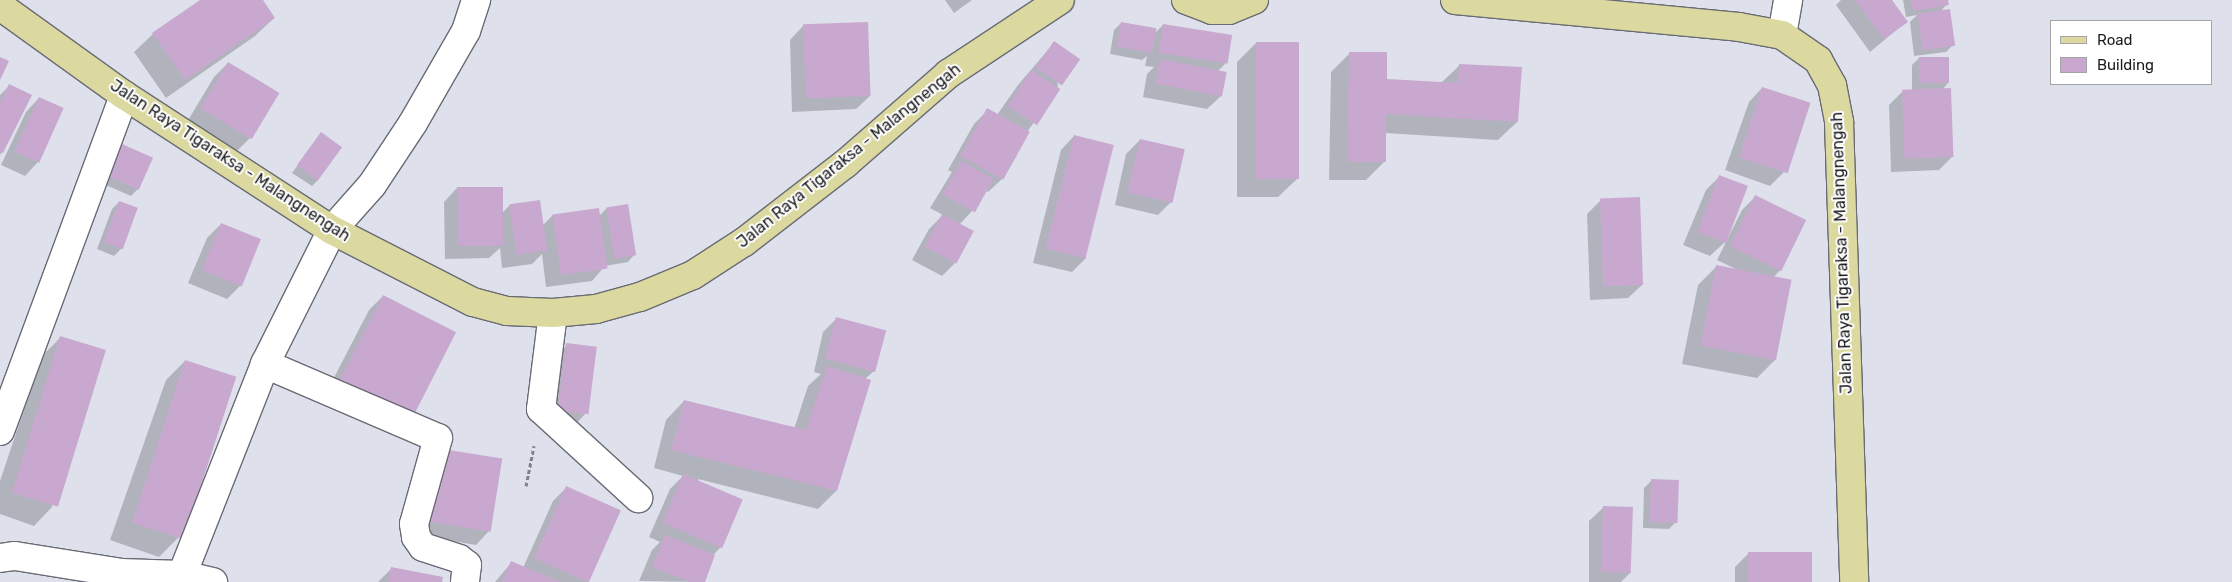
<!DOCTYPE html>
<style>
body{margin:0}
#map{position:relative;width:2232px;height:582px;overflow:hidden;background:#dee0eb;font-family:Rubik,sans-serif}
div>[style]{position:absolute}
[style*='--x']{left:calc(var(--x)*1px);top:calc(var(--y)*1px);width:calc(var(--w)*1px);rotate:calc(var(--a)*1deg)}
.shadow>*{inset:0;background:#0003}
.building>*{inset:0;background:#c9a8cf;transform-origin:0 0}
.path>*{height:3px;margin-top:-1.5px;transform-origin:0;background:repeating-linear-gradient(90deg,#7f8088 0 4px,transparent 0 6.5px)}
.roads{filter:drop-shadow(1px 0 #696b74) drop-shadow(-1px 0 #696b74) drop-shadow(0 1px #696b74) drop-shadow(0 -1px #696b74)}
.minor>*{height:28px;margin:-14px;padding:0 14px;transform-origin:14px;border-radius:14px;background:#fff}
.major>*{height:28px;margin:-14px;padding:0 14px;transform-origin:14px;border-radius:14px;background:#dbd9a0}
span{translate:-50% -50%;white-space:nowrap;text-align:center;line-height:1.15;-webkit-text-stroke:4px #fff;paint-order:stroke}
.street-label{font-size:16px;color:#1d1d21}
.legend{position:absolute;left:2050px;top:20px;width:162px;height:65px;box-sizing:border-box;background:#fff;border:1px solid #a5a5a6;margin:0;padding:6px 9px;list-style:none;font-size:15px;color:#1d1d21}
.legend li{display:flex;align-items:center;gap:10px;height:25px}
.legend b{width:25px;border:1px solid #a5a5a6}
</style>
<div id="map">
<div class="shadow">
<i style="clip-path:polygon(202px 0,261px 0,274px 18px,255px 36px,166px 98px,134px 52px,153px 34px)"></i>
<i style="clip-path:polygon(945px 0,972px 0,954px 13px)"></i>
<i style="clip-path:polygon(1841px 0,1890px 0,1906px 22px,1870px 52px,1836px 5px)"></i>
<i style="clip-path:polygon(1903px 0,1946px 0,1947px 4px,1940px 12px,1953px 45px,1946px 52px,1914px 56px,1910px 22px,1917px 15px,1906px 17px)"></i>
<i style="clip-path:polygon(1121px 23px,1153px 35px,1163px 25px,1226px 63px,1217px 72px,1225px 73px,1221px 96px,1207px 109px,1143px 97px,1147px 74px,1154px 67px,1145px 66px,1147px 56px,1142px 60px,1110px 54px,1114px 30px)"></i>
<i style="clip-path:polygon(803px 26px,870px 96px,856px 109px,792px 112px,790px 40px)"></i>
<i style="clip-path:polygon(1054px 43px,1058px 89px,1027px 132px,1002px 179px,988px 192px,985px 190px,973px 210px,959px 225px,955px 263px,942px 276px,912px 260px,929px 229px,943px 215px,930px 208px,952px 172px,948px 170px,974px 124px,988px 110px,997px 115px,1018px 85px)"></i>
<i style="clip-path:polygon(1256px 43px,1297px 179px,1278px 197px,1237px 197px,1237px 62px)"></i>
<i style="clip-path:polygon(1350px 53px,1386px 80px,1441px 83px,1460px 65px,1517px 122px,1498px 140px,1385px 133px,1384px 162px,1366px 180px,1329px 180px,1331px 72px)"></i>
<i style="clip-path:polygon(1919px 58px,1948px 83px,1942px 90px,1952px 157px,1939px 170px,1891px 172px,1889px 105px,1902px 92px,1912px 91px,1912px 65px)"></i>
<i style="clip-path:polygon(228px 63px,250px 138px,236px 152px,187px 122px,214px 77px)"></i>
<i style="clip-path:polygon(10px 85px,2px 152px,0 155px,0 95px)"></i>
<i style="clip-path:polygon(1762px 88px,1784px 172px,1770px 186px,1725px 170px,1749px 102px)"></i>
<i style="clip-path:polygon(39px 98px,38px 162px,25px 176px,1px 165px,26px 112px)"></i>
<i style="clip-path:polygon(321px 134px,318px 180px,312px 186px,292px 173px)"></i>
<i style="clip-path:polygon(1074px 136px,1086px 258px,1072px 272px,1033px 263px,1061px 150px)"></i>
<i style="clip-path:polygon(1140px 140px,1171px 202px,1158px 215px,1115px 205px,1126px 154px)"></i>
<i style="clip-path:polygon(122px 145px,138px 189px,131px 196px,101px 183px,115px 152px)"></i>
<i style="clip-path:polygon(1720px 176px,1726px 241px,1710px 256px,1683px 245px,1706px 190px)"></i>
<i style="clip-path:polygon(457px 188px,502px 213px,510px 205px,542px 226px,553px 215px,599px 216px,607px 208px,634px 255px,628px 262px,605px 266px,592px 281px,546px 287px,542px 254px,532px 264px,502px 268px,500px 248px,489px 258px,445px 259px,444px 202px)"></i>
<i style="clip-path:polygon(1755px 197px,1780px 270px,1773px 278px,1776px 359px,1757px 378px,1682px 364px,1698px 285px,1716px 267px,1738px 270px,1717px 260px,1742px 210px)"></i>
<i style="clip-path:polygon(1601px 200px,1642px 285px,1628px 298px,1590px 300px,1587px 214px)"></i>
<i style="clip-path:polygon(119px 202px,137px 209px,121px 249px,114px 256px,97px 249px,112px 209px)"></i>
<i style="clip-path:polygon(221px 224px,241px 285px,227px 299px,188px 283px,207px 238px)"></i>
<i style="clip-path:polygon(383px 296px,454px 333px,325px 395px,369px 310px)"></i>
<i style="clip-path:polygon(836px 319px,875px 370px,865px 379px,836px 491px,818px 509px,698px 479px,720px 548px,713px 555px,703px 582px,639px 581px,652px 550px,660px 542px,649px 537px,670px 489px,683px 476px,654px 468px,666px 420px,684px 401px,794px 429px,808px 386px,821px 374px,814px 372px,823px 332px)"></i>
<i style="clip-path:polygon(61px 337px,52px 507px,34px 526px,0 514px,0 481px,42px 356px)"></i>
<i style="clip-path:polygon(567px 345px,586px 413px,573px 427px,544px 423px,553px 358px)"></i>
<i style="clip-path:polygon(185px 361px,178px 538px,159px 557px,110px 540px,166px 380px)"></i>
<i style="clip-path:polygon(429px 464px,489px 531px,476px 545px,417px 535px)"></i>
<i style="clip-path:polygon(1651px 481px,1676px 522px,1669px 529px,1643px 528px,1644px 488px)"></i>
<i style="clip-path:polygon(566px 488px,620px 510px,588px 582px,495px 582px,511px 563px,523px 568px,553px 501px)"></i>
<i style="clip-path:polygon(1603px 508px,1631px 572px,1621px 582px,1589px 582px,1589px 521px)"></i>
<i style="clip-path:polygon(1749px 553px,1811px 582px,1735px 582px,1735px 567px)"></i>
<i style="clip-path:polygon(392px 568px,441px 582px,378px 582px)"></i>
</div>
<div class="building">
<i style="clip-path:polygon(200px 0,263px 0,275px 18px,185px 80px,152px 33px)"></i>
<i style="clip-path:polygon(1855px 0,1892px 0,1908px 22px,1884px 39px)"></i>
<i style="clip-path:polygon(1911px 0,1948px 0,1949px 5px,1913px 11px)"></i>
<i style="left:1950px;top:9px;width:37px;height:33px;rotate:82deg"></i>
<i style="left:868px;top:22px;width:74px;height:65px;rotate:88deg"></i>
<i style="left:1121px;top:22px;width:36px;height:25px;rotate:10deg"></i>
<i style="left:1163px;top:24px;width:70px;height:29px;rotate:9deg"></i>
<i style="left:1054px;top:41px;width:32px;height:32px;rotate:35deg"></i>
<i style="left:1256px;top:42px;width:43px;height:137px"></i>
<i style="clip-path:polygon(1349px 52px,1387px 52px,1387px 79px,1458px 83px,1459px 64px,1522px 67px,1518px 122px,1386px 114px,1386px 162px,1347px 162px)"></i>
<i style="clip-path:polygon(0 57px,9px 61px,0 80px)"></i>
<i style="left:1919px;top:57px;width:30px;height:26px"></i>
<i style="left:1160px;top:59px;width:68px;height:25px;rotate:11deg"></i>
<i style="left:228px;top:62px;width:60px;height:54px;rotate:31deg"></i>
<i style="left:1031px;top:70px;width:35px;height:43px;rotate:33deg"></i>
<i style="clip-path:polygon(9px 84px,32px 95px,3px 153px,0 152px,0 103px)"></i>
<i style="left:1762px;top:87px;width:51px;height:74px;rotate:18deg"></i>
<i style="left:1951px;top:88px;width:69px;height:49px;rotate:88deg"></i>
<i style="left:39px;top:97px;width:27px;height:60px;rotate:24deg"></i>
<i style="left:987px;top:108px;width:49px;height:55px;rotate:29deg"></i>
<i style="left:321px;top:132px;width:26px;height:41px;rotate:36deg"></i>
<i style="left:1074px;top:135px;width:41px;height:117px;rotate:14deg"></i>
<i style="left:1140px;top:139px;width:46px;height:55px;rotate:13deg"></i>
<i style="left:122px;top:144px;width:34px;height:35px;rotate:24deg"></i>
<i style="left:961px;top:161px;width:37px;height:38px;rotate:29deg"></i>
<i style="left:1719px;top:175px;width:31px;height:61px;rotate:21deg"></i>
<i style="left:457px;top:187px;width:46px;height:59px"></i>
<i style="left:1755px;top:195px;width:57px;height:57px;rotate:26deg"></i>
<i style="left:1640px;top:197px;width:88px;height:40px;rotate:88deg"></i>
<i style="left:540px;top:200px;width:51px;height:31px;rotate:82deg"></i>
<i style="left:119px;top:201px;width:20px;height:44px;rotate:20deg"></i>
<i style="left:628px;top:204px;width:52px;height:22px;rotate:81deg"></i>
<i style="left:599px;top:208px;width:61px;height:47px;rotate:82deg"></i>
<i style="left:942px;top:214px;width:36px;height:37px;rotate:28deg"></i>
<i style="left:221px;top:223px;width:43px;height:51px;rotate:22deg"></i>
<i style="left:1716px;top:265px;width:77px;height:82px;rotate:11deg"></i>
<i style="left:383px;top:295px;width:82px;height:97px;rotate:27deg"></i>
<i style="left:836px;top:317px;width:52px;height:43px;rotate:15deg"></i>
<i style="left:60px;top:336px;width:48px;height:164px;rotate:17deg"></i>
<i style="left:566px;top:343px;width:31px;height:68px;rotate:7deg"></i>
<i style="left:185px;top:360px;width:54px;height:171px;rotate:18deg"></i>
<i style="clip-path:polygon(827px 366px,871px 380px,837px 491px,671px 450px,684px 400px,806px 430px)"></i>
<i style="left:442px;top:449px;width:61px;height:74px;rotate:9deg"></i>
<i style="left:683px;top:474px;width:65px;height:53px;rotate:23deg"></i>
<i style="left:1651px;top:479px;width:28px;height:43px;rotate:2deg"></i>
<i style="left:566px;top:486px;width:60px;height:79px;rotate:24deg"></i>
<i style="left:1603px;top:506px;width:30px;height:66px;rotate:2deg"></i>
<i style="clip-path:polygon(665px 535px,715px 555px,705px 582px,690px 582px,652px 567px)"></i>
<i style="left:1748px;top:552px;width:64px;height:30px"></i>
<i style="clip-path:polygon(511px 561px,560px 582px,502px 582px)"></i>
<i style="clip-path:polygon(391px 567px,443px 577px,442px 582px,388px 582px)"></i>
</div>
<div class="path">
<i style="--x:526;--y:486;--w:41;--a:-78.7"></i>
</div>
<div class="roads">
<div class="minor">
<i style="--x:1782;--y:35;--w:36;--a:-80"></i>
<i style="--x:553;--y:313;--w:97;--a:97.1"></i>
<i style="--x:541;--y:409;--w:132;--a:42.5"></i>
<i style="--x:265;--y:364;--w:188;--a:23.2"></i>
<i style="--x:438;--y:438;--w:89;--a:105.6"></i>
<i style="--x:414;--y:524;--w:13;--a:81"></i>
<i style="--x:416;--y:537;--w:12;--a:55"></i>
<i style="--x:423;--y:547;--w:38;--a:18"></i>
<i style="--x:459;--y:559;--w:10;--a:37"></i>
<i style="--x:467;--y:565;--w:17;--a:97"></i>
<i style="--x:0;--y:431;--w:358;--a:-69.7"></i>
<i style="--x:0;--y:558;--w:15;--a:-8"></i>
<i style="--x:15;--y:556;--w:107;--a:9.1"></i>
<i style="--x:121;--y:573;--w:61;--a:1.9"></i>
<i style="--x:182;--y:575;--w:227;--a:-68.5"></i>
<i style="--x:265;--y:364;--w:150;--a:-63.4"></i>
<i style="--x:332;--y:230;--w:60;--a:-48.4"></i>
<i style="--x:372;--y:185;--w:74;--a:-56.5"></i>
<i style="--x:413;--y:123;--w:106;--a:-60.1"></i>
<i style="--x:466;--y:31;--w:33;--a:-72"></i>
<i style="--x:182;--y:575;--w:32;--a:13"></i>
</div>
<div class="major">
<i style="--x:1186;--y:0;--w:28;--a:21"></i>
<i style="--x:1212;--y:10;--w:17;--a:0"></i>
<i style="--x:1229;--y:10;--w:27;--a:-22"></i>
<i style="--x:1455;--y:0;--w:285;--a:5.4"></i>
<i style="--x:1739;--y:27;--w:44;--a:10.5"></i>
<i style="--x:1782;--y:35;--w:44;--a:34.8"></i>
<i style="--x:1818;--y:60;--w:29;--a:61"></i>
<i style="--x:1832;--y:85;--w:38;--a:79"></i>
<i style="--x:1839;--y:122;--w:460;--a:88.1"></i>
<i style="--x:0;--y:6;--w:153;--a:35.7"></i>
<i style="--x:124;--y:95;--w:248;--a:33"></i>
<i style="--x:332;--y:230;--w:158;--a:27.1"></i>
<i style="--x:473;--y:302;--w:35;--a:15"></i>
<i style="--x:507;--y:311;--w:46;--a:2.5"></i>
<i style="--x:553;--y:313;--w:43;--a:-5.3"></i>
<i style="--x:596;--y:309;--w:46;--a:-15.3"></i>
<i style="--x:640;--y:297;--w:57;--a:-22.5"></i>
<i style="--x:693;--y:275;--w:61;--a:-32.9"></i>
<i style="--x:744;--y:242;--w:128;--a:-37.7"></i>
<i style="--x:845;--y:164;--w:137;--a:-41.1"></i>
<i style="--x:948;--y:74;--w:134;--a:-33.5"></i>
</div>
</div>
<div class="street-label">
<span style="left:849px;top:156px;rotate:-39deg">Jalan Raya Tigaraksa - Malangnengah</span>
<span style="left:230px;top:161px;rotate:33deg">Jalan Raya Tigaraksa - Malangnengah</span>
<span style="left:1842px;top:253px;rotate:-92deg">Jalan Raya Tigaraksa - Malangnengah</span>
</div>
<ul class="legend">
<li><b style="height:6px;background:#dbd9a0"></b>Road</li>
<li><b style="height:14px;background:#c9a8cf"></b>Building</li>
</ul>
</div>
